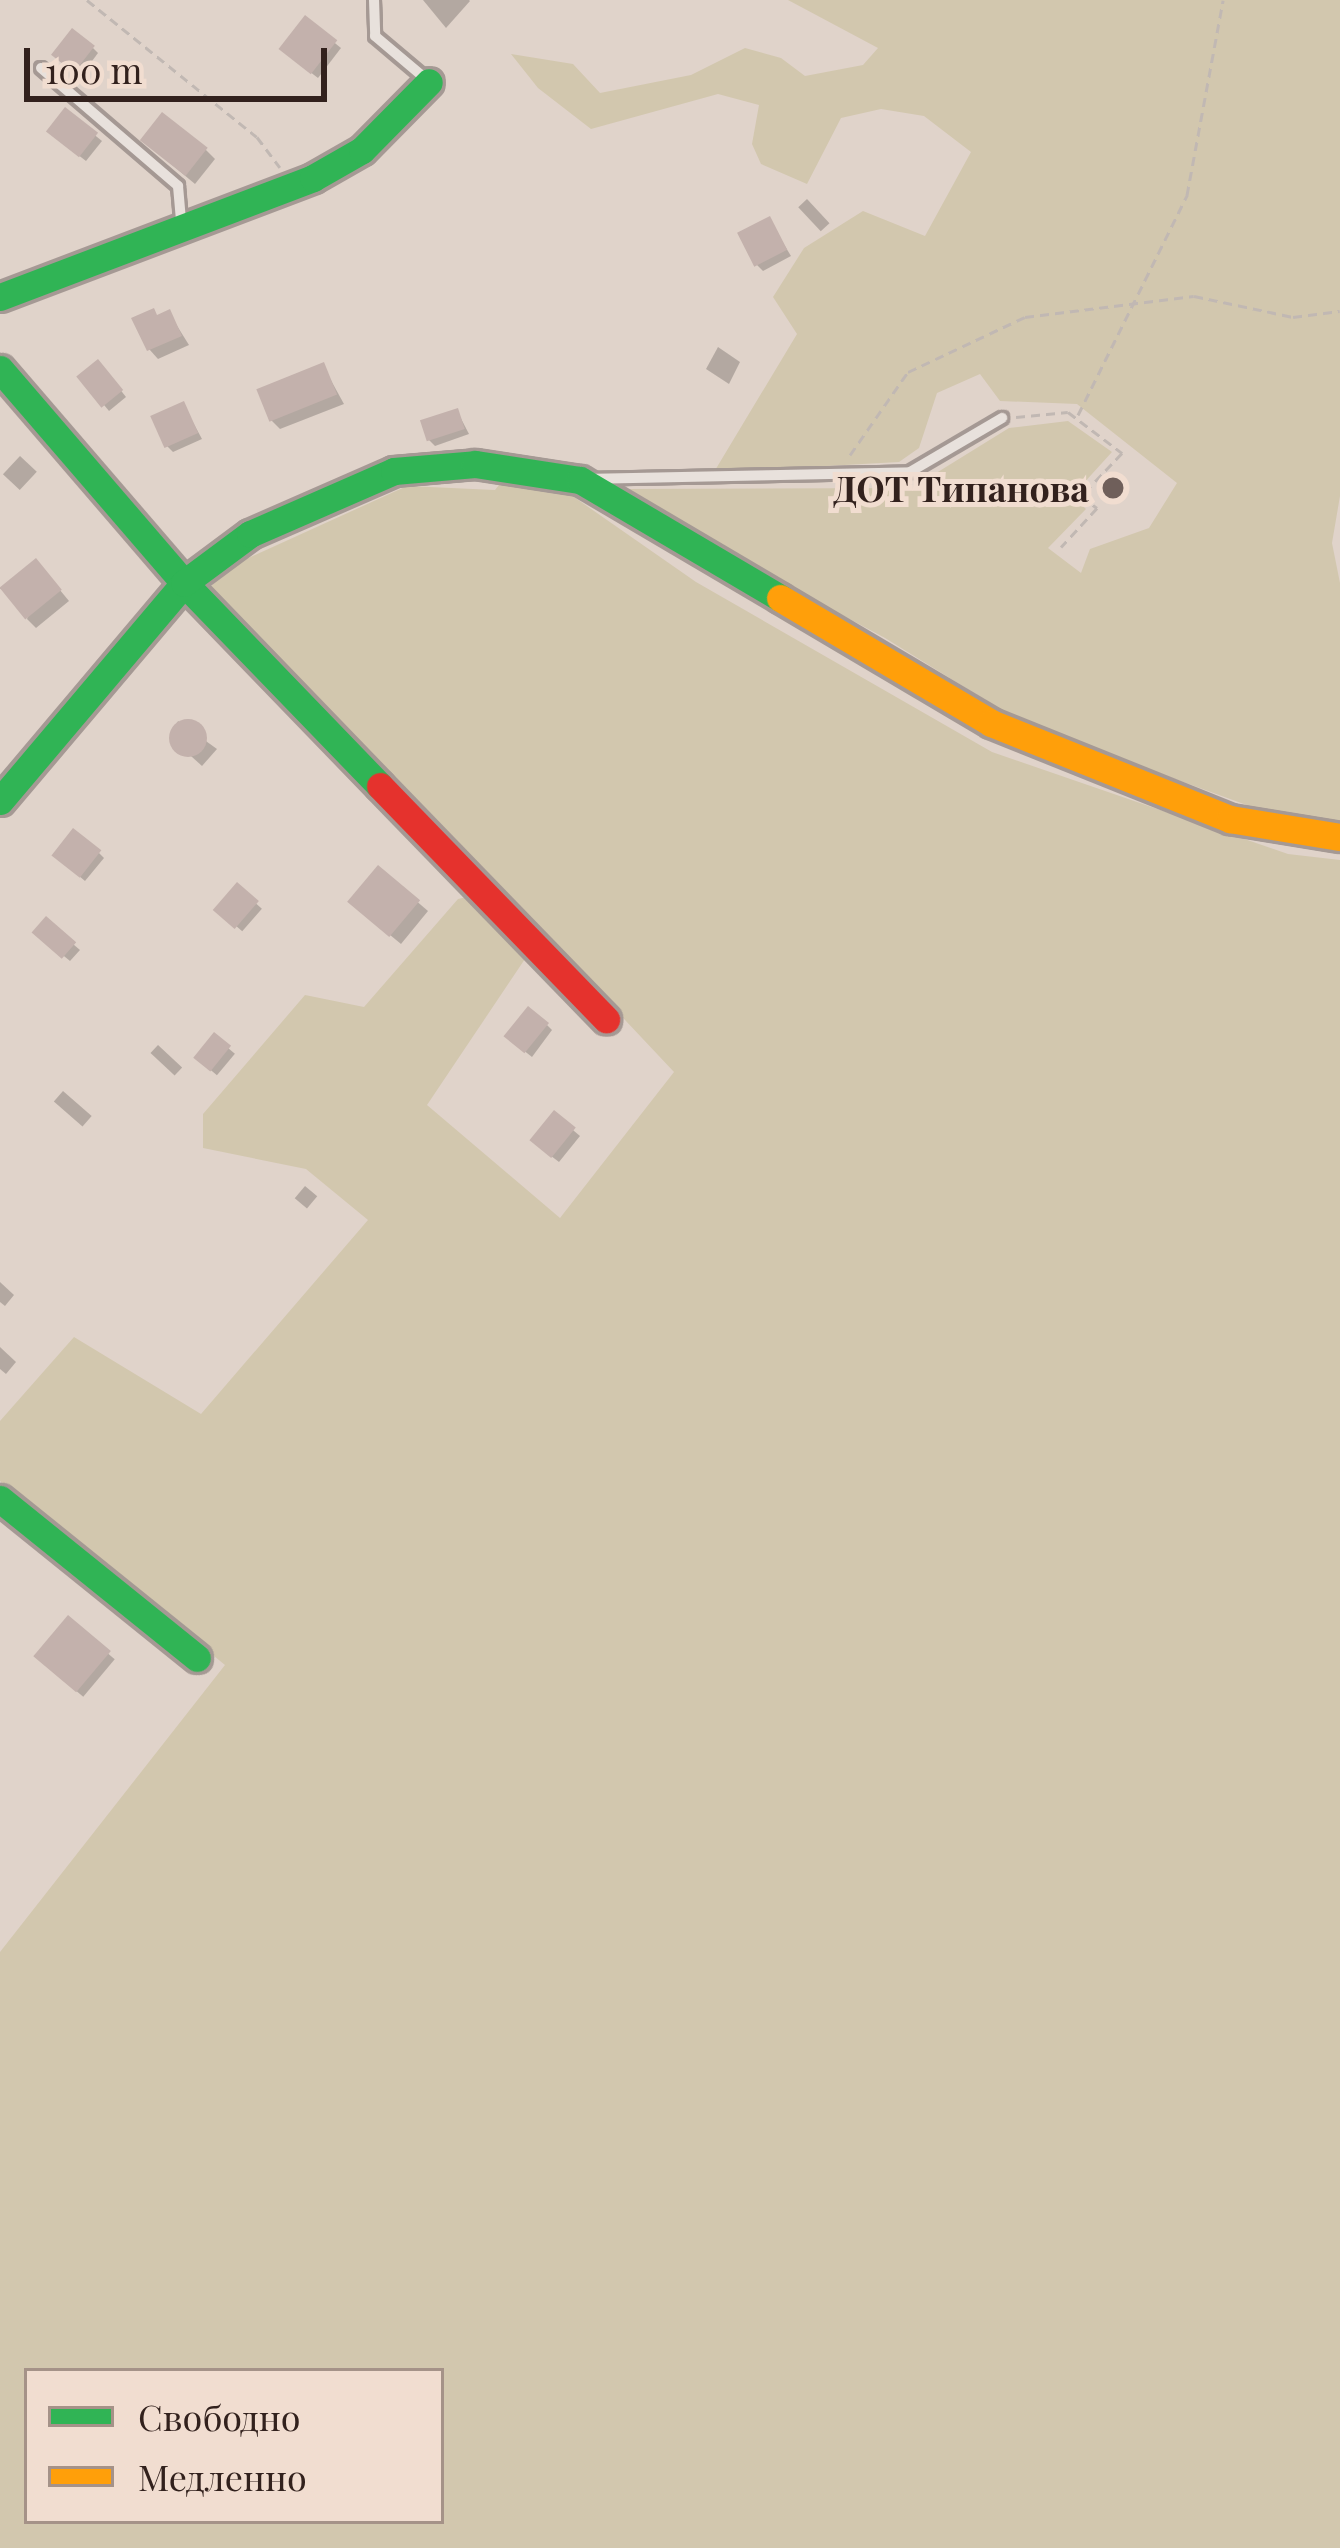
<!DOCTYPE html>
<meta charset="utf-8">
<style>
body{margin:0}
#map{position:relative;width:1340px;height:2548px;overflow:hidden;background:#e0d3ca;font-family:"Playfair Display",serif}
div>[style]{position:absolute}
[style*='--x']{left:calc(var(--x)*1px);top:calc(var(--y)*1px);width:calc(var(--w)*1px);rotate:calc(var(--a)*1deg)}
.green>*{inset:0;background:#d2c7ae}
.shadow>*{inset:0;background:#0003;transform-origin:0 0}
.building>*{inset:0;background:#c3b1ac;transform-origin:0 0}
.round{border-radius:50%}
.path>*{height:3px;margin-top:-1.5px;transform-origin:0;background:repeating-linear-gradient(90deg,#c1b8b3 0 9px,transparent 0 15px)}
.roads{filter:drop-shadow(3px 0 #a59994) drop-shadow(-3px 0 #a59994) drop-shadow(0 3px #a59994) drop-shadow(0 -3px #a59994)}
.lane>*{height:10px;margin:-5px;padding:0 5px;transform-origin:5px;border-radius:5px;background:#e8e1dc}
.fast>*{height:27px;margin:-13.5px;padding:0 13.5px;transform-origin:13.5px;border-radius:13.5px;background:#30b455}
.slow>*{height:27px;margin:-13.5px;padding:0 13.5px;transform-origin:13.5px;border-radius:13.5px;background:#ff9f0a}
.jam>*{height:27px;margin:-13.5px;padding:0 13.5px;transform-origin:13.5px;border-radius:13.5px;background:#e5322d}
.dots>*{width:33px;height:33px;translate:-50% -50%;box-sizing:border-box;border:6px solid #f1ddd0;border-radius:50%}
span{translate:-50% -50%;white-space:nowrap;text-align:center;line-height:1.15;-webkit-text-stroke:10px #f1ddd0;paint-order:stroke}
.poi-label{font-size:36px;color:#32211d;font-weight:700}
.right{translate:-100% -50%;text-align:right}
.legend{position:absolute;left:24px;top:2368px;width:420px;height:156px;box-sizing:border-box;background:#f1ddd0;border:3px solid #a59288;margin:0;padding:15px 21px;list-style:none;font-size:36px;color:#32211d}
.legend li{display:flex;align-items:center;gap:24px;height:60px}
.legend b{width:60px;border:3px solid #a59288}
.scale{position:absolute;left:24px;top:48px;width:303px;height:54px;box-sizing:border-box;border:6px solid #32211d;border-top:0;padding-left:15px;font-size:36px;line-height:42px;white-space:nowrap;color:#32211d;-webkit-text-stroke:9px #f1ddd0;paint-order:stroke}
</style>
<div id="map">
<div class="green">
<i style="clip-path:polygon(788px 0,1340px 0,1340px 496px,1332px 543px,1340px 583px,1340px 824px,1282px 818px,1024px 724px,885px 638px,626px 499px,626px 489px,912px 488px,1009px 428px,1068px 421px,1112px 452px,1072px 496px,1086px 509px,1048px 548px,1081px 573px,1090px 549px,1149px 528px,1177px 483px,1077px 404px,1000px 401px,980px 374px,937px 393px,919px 448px,899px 462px,714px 472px,797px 334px,773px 297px,804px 248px,863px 211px,925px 236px,971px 152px,924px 116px,881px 109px,841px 118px,807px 184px,761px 164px,752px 144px,759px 105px,718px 94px,591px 129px,538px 88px,511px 54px,573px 64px,600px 93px,691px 75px,745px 48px,781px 58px,805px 76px,863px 65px,878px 48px)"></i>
<i style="clip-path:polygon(evenodd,503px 480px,551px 481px,696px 582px,992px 752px,1288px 854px,1340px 860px,1340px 2548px,0 2548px,0 1952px,225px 1665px,0 1481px,0 1421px,74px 1337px,201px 1414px,368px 1220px,306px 1169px,203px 1148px,203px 1114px,305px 995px,364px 1007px,458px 899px,471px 896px,531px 950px,427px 1105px,560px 1218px,674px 1072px,481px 867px,205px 595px,224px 569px,407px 486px,495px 490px,503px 480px,27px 2371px,441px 2371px,441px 2521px,27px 2521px,27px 2371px)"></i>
</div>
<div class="shadow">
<i style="clip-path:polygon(423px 0,469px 0,470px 1px,446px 28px)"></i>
<i style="clip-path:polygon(305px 19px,341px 48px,318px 78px,288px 55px)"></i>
<i style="clip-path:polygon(93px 48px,98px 53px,81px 76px,61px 60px)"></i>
<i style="clip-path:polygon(65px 111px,102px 141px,86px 161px,55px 137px)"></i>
<i style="clip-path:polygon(153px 149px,206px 150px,215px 159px,195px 184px)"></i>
<i style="left:807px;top:199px;width:33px;height:12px;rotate:47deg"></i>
<i style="clip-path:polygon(769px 220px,791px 256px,763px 271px,757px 265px)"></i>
<i style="clip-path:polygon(169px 313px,189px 345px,158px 359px,149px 349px)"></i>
<i style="clip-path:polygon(718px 347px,740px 362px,729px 384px,706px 369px)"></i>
<i style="clip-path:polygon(323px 366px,344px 404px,280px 429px,270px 419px)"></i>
<i style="clip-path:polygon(104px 369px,126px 397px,109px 411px,81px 377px)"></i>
<i style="clip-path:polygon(183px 404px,202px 439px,173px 452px,167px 446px)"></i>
<i style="clip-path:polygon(457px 411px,469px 434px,435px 446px,429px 440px)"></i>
<i style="left:20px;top:456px;width:23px;height:25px;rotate:43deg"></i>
<i style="clip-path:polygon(45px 572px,69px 601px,36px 628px,27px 619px)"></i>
<i style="clip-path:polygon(178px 721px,217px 749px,202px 766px,170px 737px)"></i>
<i style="clip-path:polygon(99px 853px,104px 858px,85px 881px,54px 855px)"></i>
<i style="clip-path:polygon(379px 869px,428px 911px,401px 944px,361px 911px)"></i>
<i style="left:237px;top:887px;width:33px;height:30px;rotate:41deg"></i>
<i style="clip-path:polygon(46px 921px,80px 950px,70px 961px,42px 938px)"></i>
<i style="clip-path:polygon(547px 1025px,552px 1030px,532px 1057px,513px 1042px)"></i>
<i style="left:215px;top:1037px;width:26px;height:28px;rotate:40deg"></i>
<i style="left:158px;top:1045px;width:33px;height:11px;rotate:43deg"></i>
<i style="left:63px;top:1091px;width:38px;height:14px;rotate:41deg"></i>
<i style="clip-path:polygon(554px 1114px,580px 1136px,559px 1162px,538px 1146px)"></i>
<i style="left:305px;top:1186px;width:16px;height:16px;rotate:40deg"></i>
<i style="clip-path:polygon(0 1282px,14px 1295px,5px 1306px,0 1302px)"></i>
<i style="clip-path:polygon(0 1347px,16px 1362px,6px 1374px,0 1369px)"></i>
<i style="left:68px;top:1620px;width:61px;height:49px;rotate:40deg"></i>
</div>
<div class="building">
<i style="left:305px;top:15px;width:41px;height:43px;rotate:38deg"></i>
<i style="left:72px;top:28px;width:29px;height:34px;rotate:38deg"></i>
<i style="left:65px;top:107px;width:42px;height:31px;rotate:38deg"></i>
<i style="left:162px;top:112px;width:58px;height:36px;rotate:38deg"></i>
<i style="left:770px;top:216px;width:38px;height:37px;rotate:63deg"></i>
<i style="clip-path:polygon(154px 308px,157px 315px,170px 309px,182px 336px,147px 351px,131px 318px)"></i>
<i style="left:98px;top:359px;width:40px;height:28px;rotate:51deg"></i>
<i style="left:324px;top:362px;width:35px;height:73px;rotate:68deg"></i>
<i style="left:184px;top:401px;width:35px;height:37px;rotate:66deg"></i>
<i style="left:458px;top:408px;width:22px;height:40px;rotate:72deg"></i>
<i style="left:36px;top:558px;width:41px;height:47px;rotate:51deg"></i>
<i class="round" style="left:169px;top:719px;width:38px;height:38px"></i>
<i style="left:73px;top:828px;width:36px;height:35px;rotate:38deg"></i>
<i style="left:378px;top:865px;width:55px;height:48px;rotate:40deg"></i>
<i style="left:237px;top:882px;width:29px;height:37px;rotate:41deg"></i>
<i style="left:46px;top:916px;width:40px;height:22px;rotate:41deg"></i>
<i style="left:528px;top:1006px;width:27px;height:39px;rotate:39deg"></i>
<i style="left:214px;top:1032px;width:22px;height:33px;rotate:39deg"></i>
<i style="left:554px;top:1110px;width:28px;height:39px;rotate:39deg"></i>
<i style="left:68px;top:1615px;width:56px;height:54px;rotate:40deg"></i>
</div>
<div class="path">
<i style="--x:87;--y:0;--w:218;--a:38.9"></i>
<i style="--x:257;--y:137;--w:38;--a:53"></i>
<i style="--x:1078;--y:415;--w:246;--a:-63.6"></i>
<i style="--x:1187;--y:195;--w:198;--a:-79.5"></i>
<i style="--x:1016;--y:417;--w:52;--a:-5.5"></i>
<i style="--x:1068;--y:412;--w:68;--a:37.2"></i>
<i style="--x:1122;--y:453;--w:59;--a:133.6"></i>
<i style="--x:1081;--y:496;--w:20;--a:37"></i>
<i style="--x:1097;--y:508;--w:53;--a:132.7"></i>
<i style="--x:850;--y:455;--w:101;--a:-55.1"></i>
<i style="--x:908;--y:372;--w:129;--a:-25.2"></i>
<i style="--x:1025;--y:317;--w:170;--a:-7.1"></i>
<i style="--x:1194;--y:296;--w:101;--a:12"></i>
<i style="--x:1293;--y:317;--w:47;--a:-7.3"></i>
</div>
<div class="roads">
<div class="lane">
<i style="--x:374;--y:0;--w:36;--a:88"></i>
<i style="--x:375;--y:36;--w:68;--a:40.2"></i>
<i style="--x:41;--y:68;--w:181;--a:40.7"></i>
<i style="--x:178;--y:186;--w:36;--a:85"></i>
<i style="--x:589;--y:479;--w:321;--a:-1.2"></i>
<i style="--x:910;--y:472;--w:107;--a:-30.4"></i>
</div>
<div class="fast">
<i style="--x:0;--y:297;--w:335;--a:-20.8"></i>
<i style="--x:313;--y:178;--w:56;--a:-29.7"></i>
<i style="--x:362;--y:150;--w:95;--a:-45.4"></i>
<i style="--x:0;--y:369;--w:282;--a:49.3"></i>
<i style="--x:184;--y:583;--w:282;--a:46"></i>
<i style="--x:0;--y:801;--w:285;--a:-49.8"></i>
<i style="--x:184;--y:583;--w:82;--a:-36.6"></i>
<i style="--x:250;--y:534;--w:157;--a:-23.6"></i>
<i style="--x:394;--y:471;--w:81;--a:-4.9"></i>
<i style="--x:475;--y:464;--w:106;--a:8.7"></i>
<i style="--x:580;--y:480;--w:232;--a:30.5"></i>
<i style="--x:0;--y:1499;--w:253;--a:38.9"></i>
</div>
<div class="slow">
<i style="--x:780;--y:598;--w:245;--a:30.6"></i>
<i style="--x:991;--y:723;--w:258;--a:21.9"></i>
<i style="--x:1230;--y:819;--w:111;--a:9.3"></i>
</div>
<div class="jam">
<i style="--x:380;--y:786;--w:325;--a:45.9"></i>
</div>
</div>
<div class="dots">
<i style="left:1113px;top:488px;background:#6f5f5a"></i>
</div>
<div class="poi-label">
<span class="right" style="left:1089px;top:488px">ДОТ Типанова</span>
</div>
<ul class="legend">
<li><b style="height:15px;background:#30b455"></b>Свободно</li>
<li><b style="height:15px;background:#ff9f0a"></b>Медленно</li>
</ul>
<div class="scale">100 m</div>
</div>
